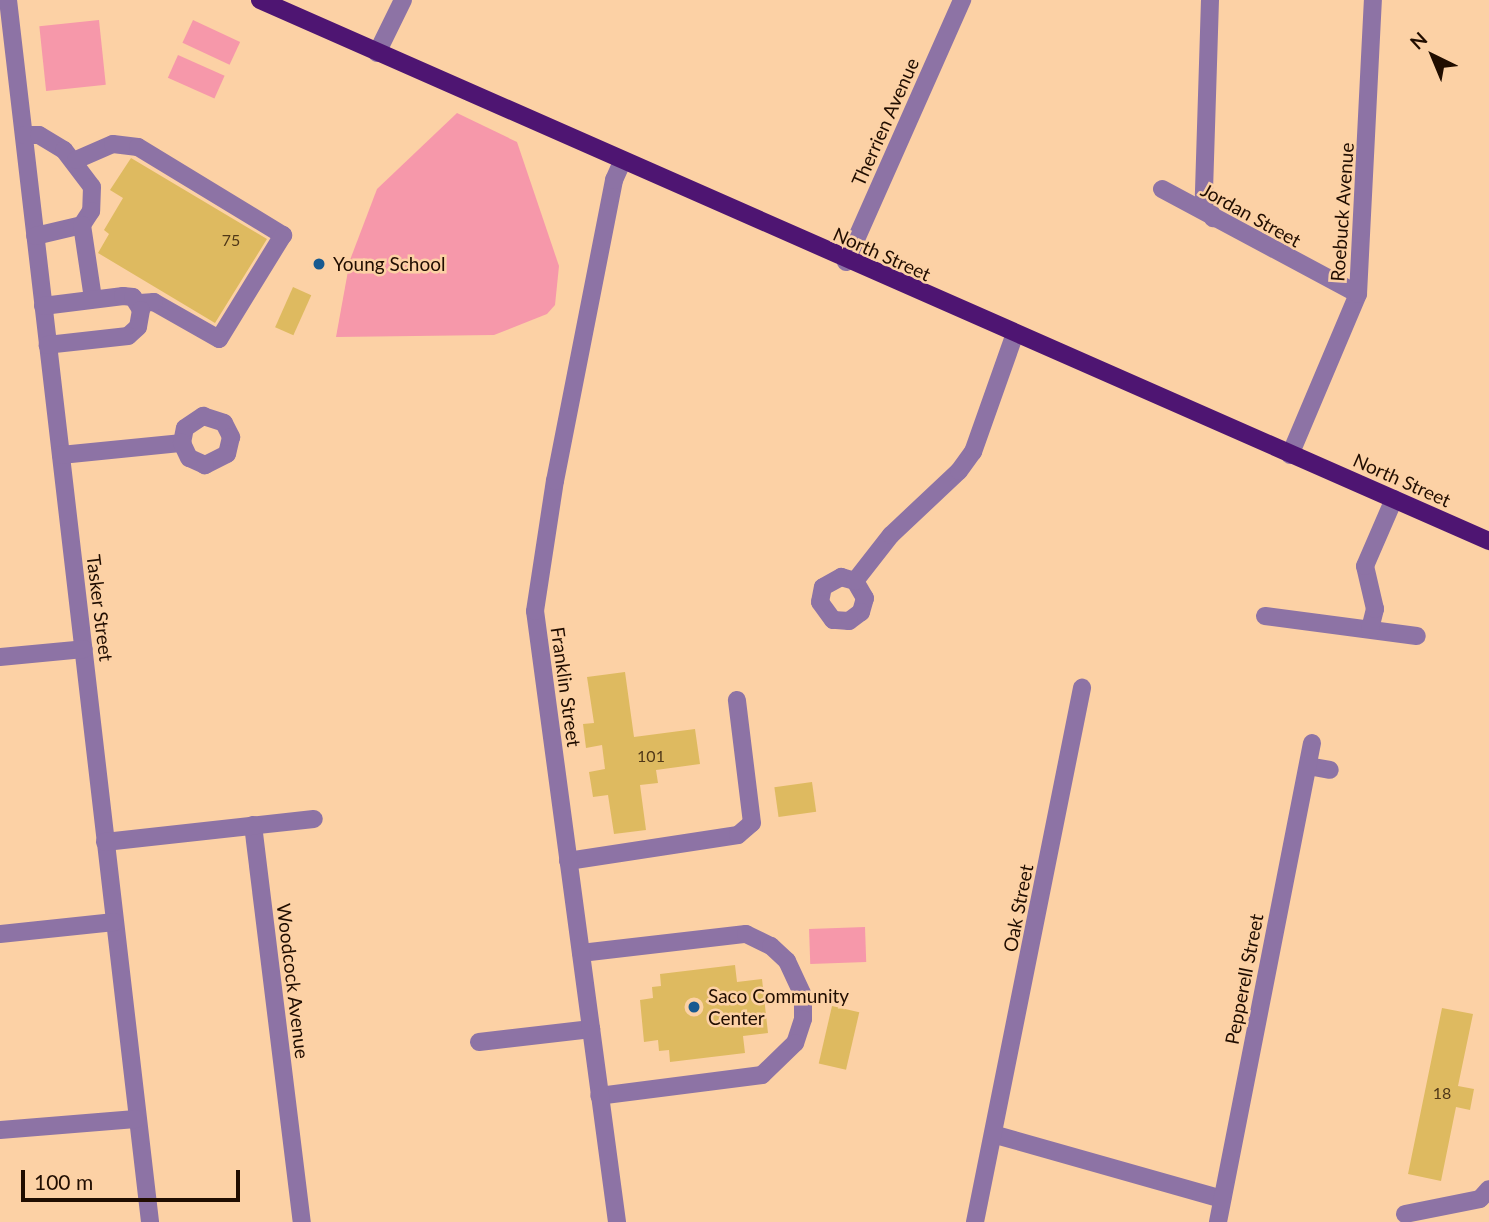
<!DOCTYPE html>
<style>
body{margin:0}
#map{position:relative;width:1489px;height:1222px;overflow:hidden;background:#fcd1a5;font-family:Lato,sans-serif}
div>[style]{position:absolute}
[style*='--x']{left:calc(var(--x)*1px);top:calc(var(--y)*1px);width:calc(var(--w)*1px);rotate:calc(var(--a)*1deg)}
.green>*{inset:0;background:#f698aa;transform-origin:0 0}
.building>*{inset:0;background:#deba60;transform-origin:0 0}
.minor>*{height:18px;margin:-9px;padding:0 9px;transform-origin:9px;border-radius:9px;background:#8d73a5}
.major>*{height:18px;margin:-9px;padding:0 9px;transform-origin:9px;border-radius:9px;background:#4e1572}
.dots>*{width:19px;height:19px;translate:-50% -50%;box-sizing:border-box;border:4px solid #fcd1a5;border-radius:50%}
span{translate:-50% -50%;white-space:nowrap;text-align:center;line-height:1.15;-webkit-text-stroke:5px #fcd1a5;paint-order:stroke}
.number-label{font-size:16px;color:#503818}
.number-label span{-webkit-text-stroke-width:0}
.street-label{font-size:19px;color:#200d00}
.poi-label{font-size:19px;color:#200d00}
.left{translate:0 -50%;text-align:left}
.north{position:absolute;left:1398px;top:21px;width:70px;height:70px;-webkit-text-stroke:5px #fcd1a5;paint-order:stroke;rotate:317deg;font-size:19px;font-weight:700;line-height:28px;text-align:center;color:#200d00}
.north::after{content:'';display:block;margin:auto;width:24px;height:32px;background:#200d00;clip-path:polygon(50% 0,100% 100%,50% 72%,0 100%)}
.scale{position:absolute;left:21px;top:1170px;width:219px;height:32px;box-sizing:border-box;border:4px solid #200d00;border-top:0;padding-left:9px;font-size:21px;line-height:24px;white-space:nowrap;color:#200d00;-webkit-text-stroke:5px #fcd1a5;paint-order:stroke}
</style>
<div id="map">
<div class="green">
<i style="left:99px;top:20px;width:65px;height:60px;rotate:84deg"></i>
<i style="left:193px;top:20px;width:52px;height:25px;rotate:25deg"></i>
<i style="left:178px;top:55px;width:51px;height:25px;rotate:24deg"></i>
<i style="clip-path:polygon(457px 113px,517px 142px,559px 266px,555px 305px,547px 314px,494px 335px,336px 337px,350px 260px,377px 189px)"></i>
<i style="left:865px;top:927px;width:35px;height:56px;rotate:88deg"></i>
</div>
<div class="building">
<i style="clip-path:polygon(131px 158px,267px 239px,215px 323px,98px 253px,109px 234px,104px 230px,123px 198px,110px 190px)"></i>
<i style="left:293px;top:287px;width:20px;height:44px;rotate:24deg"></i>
<i style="clip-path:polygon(625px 672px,634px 737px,695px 729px,700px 764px,656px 770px,658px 783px,640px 785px,646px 830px,614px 834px,608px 795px,593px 797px,589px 772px,605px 769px,602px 745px,586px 748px,583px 724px,594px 723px,587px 677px)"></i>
<i style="left:812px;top:782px;width:30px;height:38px;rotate:82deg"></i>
<i style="clip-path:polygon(735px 965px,737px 982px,762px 979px,768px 1033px,743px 1036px,745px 1053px,670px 1062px,669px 1050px,659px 1051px,658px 1040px,644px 1042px,640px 1000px,653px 998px,652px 987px,661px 986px,660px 974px)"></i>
<i style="left:832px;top:1006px;width:28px;height:59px;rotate:13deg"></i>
<i style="clip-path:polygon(1442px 1008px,1473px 1014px,1458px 1086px,1474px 1089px,1470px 1110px,1456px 1107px,1441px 1181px,1408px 1174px)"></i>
</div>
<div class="minor">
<i style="--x:8;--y:0;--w:1230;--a:83.37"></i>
<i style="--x:1210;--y:0;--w:195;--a:91.8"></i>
<i style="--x:1204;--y:195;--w:25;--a:69"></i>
<i style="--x:377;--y:53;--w:59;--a:-63.9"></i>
<i style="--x:24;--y:135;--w:15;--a:0"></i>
<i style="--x:39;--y:135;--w:29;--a:31"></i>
<i style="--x:64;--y:150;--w:46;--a:52.9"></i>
<i style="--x:92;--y:187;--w:24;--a:92"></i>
<i style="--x:91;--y:211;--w:17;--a:123"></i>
<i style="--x:82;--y:225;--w:48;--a:166.8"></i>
<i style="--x:76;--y:160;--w:40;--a:-23.4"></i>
<i style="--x:113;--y:144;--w:25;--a:7"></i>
<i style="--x:138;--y:147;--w:170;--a:31.3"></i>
<i style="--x:283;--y:235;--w:122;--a:121.6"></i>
<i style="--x:219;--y:339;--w:75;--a:-150.4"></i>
<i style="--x:154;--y:302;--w:14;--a:176"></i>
<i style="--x:1162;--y:189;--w:222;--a:28.2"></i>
<i style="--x:82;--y:225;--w:75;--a:81.5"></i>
<i style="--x:846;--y:262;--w:287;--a:-66.1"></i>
<i style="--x:43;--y:306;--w:81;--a:-7.1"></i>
<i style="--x:123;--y:296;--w:10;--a:6"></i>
<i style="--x:133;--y:297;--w:15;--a:58"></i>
<i style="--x:141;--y:310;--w:17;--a:100"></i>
<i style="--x:138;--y:327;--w:13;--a:138"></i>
<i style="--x:128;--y:336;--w:81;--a:173.7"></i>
<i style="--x:61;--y:455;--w:122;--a:-5.7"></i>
<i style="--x:182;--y:443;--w:15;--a:-79"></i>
<i style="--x:185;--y:428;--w:22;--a:-34"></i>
<i style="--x:203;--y:416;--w:22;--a:18"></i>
<i style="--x:224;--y:423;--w:16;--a:63"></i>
<i style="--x:231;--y:437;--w:17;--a:103"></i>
<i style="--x:227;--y:454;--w:25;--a:153"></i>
<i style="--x:205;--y:465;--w:17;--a:-156"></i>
<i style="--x:189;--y:458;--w:17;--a:-115"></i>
<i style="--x:1290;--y:455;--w:175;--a:-67.1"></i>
<i style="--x:1358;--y:294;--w:294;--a:-87.1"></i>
<i style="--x:855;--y:581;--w:20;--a:60"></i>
<i style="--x:865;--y:598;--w:15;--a:106"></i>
<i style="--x:861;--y:612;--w:15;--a:143"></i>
<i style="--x:849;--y:621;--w:16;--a:-176"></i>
<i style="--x:833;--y:620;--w:22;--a:-126"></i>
<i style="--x:820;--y:602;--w:15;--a:-79"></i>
<i style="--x:823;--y:587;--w:21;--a:-29"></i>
<i style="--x:841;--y:577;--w:15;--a:16"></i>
<i style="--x:855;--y:581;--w:58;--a:-52"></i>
<i style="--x:891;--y:535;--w:93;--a:-43.3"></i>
<i style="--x:959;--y:471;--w:24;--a:-54"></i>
<i style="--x:973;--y:452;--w:123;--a:-70.5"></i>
<i style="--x:1265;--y:616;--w:153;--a:7.5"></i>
<i style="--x:1370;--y:629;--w:21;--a:-76"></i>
<i style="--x:1375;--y:609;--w:44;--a:-103.1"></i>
<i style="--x:1365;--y:566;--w:73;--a:-66.6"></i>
<i style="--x:0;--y:657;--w:84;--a:-5.4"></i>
<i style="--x:1308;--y:766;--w:22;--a:10"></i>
<i style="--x:253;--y:825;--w:400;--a:83"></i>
<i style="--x:105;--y:842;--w:210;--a:-6.3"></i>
<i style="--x:568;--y:861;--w:172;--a:-8.7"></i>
<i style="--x:738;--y:835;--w:18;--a:-41"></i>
<i style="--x:752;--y:823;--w:124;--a:-97"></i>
<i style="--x:0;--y:934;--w:115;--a:-6"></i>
<i style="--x:581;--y:953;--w:166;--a:-6.6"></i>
<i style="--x:746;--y:934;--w:28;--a:26"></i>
<i style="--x:771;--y:946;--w:22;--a:43"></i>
<i style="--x:787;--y:961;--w:38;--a:65"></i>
<i style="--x:803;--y:995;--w:24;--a:90"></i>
<i style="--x:803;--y:1019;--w:25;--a:108"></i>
<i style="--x:795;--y:1043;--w:46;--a:135.9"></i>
<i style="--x:762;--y:1075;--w:164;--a:172.7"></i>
<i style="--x:479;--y:1042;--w:113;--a:-6.6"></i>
<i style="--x:0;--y:1130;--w:136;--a:-4.6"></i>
<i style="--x:996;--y:1135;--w:235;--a:15.8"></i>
<i style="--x:1405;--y:1214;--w:76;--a:-11.3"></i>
<i style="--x:1480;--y:1199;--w:13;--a:-48"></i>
<i style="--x:617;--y:1222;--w:616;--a:-97.64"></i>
<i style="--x:535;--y:611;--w:132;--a:-81.3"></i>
<i style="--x:555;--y:481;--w:307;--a:-78.9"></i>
<i style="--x:614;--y:180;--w:20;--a:-66"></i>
<i style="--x:975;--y:1222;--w:545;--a:-78.67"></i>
<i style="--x:1218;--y:1222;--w:488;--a:-78.9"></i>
</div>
<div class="major">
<i style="--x:260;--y:0;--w:1343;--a:23.76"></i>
</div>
<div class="dots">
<i style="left:319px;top:264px;background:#185a90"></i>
<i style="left:694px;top:1007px;background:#185a90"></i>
</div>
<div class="number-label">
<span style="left:231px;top:240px">75</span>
<span style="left:651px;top:756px">101</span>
<span style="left:1442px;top:1093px">18</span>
</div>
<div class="street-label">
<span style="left:885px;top:122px;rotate:-66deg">Therrien Avenue</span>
<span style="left:1342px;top:212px;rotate:-86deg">Roebuck Avenue</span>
<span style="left:1251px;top:215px;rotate:29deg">Jordan Street</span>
<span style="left:882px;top:254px;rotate:24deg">North Street</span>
<span style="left:1402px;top:480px;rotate:24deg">North Street</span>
<span style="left:100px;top:608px;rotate:83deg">Tasker Street</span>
<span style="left:566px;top:687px;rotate:82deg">Franklin Street</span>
<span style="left:1018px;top:908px;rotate:-79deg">Oak Street</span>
<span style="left:1244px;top:979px;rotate:-79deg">Pepperell Street</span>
<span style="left:293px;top:981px;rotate:83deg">Woodcock Avenue</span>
</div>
<div class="poi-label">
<span class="left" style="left:333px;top:264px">Young School</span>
<span class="left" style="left:708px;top:1007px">Saco Community<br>Center</span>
</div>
<div class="north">N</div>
<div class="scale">100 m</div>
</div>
